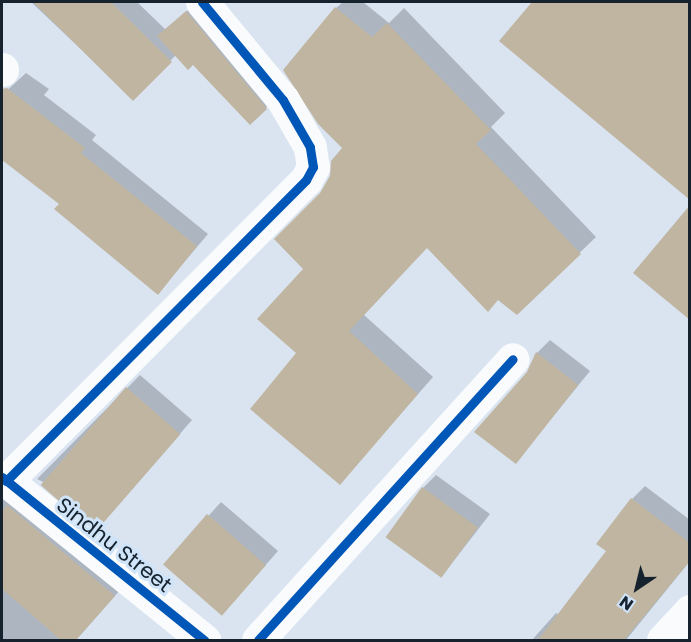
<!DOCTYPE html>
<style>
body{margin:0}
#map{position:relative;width:691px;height:642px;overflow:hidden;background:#d9e4f0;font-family:Poppins,sans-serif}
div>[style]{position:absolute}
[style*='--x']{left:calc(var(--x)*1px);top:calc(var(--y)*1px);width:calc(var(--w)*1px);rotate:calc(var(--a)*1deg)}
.shadow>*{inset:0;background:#0003}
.building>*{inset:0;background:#c0b5a1;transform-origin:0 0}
.minor>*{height:33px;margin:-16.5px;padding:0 16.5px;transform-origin:16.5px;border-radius:16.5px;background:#f9fbfd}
.cycleway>*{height:9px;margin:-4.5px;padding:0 4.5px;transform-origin:4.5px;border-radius:4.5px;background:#0057b8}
span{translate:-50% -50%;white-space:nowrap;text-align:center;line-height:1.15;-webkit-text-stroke:6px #d0e4f9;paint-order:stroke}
.street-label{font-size:21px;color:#16232f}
.frame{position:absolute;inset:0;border:3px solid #16232f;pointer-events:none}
.north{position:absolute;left:607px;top:558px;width:60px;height:60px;-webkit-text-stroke:4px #d0e4f9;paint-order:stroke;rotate:215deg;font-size:16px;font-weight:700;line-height:24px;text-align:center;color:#16232f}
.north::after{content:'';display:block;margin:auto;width:21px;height:27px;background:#16232f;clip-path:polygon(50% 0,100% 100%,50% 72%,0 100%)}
</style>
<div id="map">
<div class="shadow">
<i style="clip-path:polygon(31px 2px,137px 2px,166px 30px,197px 2px,276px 98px,250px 123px,193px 63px,176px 55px,133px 98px)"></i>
<i style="clip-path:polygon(343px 2px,363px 2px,389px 23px,404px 8px,505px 113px,491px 127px,596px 237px,517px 313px,427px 247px,364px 315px,433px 377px,340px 483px,298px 353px,305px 269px,321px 194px,344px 148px,336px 8px)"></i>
<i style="clip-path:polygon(534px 2px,690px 2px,690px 198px,501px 41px)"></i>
<i style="clip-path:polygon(26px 73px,49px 89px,44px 95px,96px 135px,92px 140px,208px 234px,158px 293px,61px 204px,2px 158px,6px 150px,2px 147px,2px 95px)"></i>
<i style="clip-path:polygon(550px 340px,590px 371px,516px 462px,528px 372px,537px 353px)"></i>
<i style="clip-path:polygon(140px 375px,192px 420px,110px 514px,37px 479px)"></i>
<i style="clip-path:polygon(2px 472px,128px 581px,76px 640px,2px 640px)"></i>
<i style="clip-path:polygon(436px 475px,490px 514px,442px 576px,423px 488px)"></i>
<i style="clip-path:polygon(645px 486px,690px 520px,690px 561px,626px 640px,532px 640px,556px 613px,559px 615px,608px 551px,632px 499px)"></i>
<i style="clip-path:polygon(221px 502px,278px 551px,234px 601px,165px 564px)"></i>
</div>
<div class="building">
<i style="clip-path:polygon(33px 2px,111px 2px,172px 62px,133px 101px)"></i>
<i style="clip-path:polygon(532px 2px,690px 2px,690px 200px,499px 41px)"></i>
<i style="clip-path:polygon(335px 7px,372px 37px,387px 23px,491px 130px,476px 144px,581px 254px,517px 315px,498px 300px,488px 312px,427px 248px,349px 331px,418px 394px,340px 485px,250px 409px,296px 353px,257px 319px,303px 269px,274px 239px,320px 193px,330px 176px,331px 161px,342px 148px,318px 124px,283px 70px)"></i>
<i style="clip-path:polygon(186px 11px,267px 109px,250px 125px,193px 65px,188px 70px,157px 36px)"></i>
<i style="clip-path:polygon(7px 88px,85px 148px,81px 153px,197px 246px,158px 295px,54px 209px,59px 204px,2px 160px,2px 89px)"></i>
<i style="clip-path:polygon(690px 205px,690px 320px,633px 273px)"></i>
<i style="clip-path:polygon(536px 352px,578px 385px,516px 464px,474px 432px,527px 372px)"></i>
<i style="left:126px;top:387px;width:72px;height:130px;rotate:41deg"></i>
<i style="left:422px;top:487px;width:69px;height:62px;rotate:36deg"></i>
<i style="clip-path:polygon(631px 498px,690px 543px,690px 561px,624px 640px,538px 640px,606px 551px,596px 544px)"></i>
<i style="clip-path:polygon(7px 505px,115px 596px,76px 640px,61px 640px,2px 589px,2px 512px)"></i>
<i style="left:207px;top:514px;width:78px;height:67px;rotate:41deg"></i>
</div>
<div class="minor">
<i style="--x:2;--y:70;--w:1;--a:-90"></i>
<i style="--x:2;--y:477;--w:260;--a:38.9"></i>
<i style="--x:6;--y:481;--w:425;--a:-45.1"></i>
<i style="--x:306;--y:180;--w:15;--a:-62"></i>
<i style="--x:313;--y:167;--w:20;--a:-99"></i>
<i style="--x:310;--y:147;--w:54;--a:-119.9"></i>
<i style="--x:283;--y:100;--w:127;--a:-129.6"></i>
<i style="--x:258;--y:640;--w:379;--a:-47.8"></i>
<i style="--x:663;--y:640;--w:40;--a:-47"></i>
</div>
<div class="cycleway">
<i style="--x:2;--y:477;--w:260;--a:38.9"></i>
<i style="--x:6;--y:481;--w:425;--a:-45.1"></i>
<i style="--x:306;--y:180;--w:15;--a:-62"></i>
<i style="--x:313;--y:167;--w:20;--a:-99"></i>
<i style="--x:310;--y:147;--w:54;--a:-119.9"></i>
<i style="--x:283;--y:100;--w:127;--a:-129.6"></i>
<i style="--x:258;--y:640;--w:379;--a:-47.8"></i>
</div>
<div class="street-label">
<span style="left:114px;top:545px;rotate:38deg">Sindhu Street</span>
</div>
<div class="frame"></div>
<div class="north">N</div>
</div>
